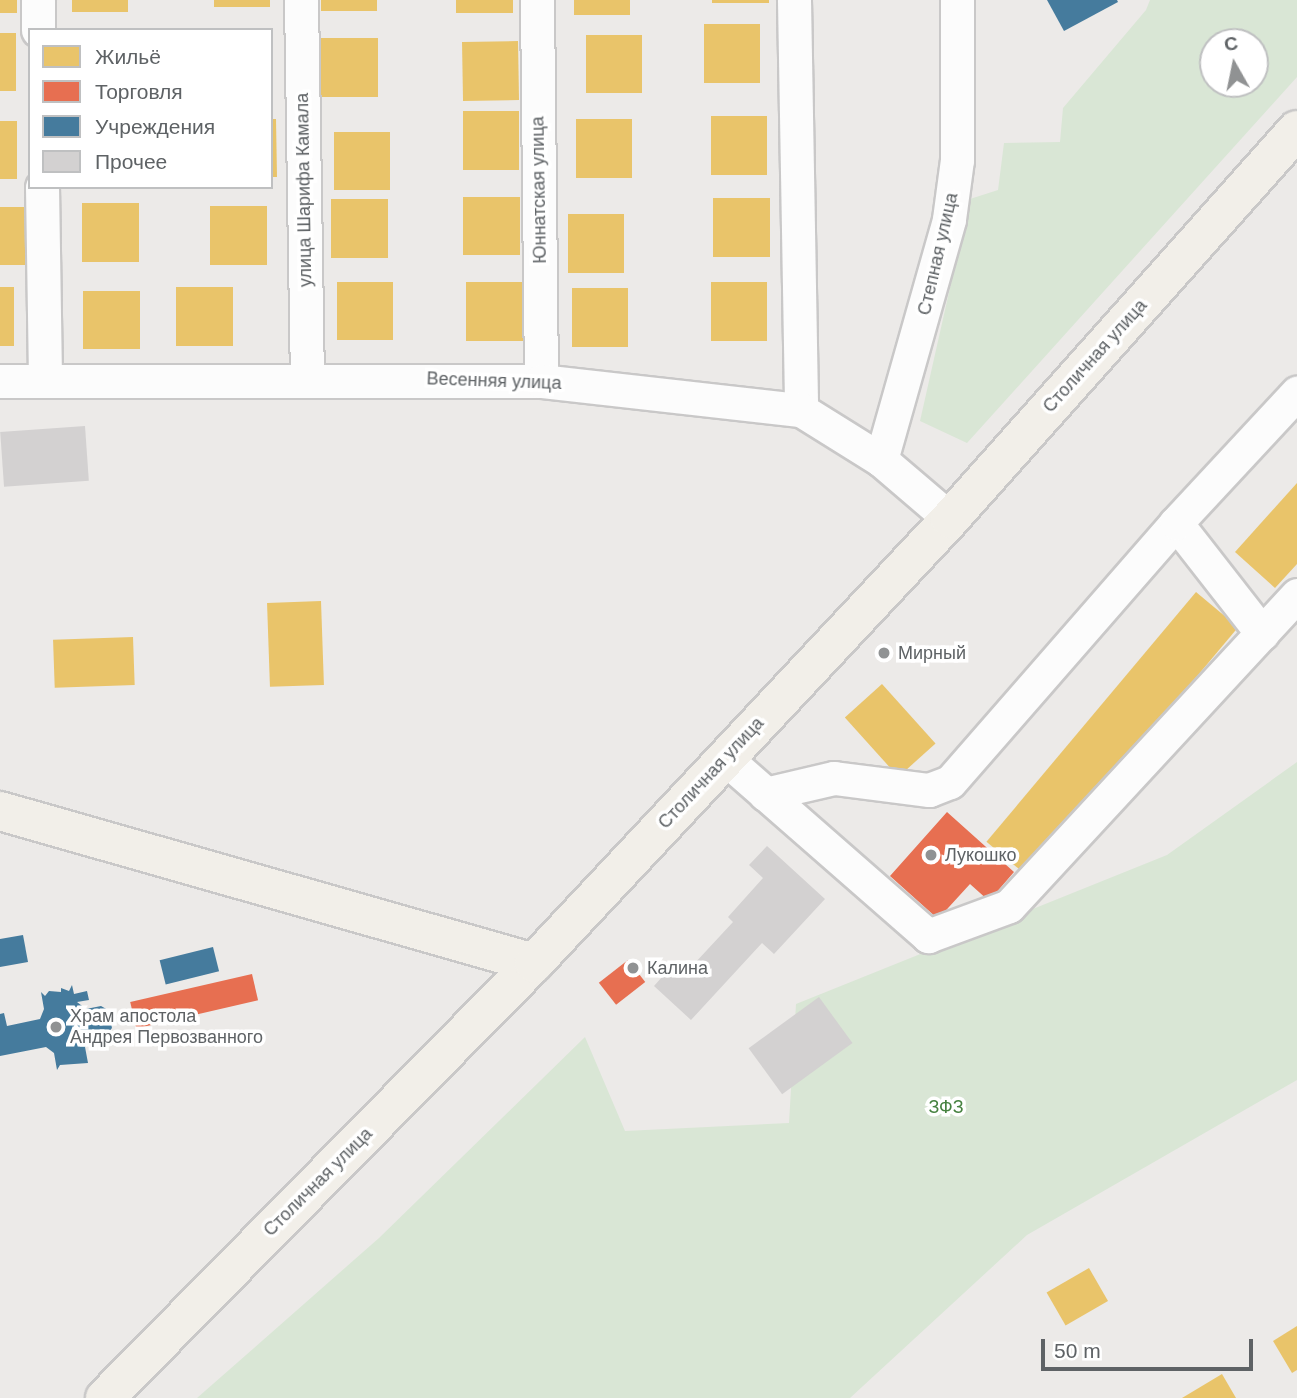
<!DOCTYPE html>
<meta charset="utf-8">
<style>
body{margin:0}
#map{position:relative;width:1297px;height:1398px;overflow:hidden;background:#eceae8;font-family:Helvetica,sans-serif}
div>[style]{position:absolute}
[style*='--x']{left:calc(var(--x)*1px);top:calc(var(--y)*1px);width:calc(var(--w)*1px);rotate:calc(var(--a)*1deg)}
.green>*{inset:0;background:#d9e6d5}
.homes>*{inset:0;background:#e9c46a;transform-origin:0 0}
.shops>*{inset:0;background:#e76f51;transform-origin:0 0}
.public>*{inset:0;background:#457b9d;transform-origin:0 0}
.building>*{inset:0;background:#d3d1d1;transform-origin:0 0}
.roads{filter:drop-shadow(2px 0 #c9c8c8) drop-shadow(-2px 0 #c9c8c8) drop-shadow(0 2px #c9c8c8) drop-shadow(0 -2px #c9c8c8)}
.minor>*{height:33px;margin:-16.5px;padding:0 16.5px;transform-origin:16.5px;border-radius:16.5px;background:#fcfcfc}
.major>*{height:38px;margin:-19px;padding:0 19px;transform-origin:19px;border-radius:19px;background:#f2efe9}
.dots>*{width:19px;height:19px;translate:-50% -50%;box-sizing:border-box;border:4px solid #fff;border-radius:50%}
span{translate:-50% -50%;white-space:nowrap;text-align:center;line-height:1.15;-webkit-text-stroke:7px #fff;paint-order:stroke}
.street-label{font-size:18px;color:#5e6265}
.poi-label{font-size:18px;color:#5e6265}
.left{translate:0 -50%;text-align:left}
.park-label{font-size:18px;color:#468240}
.legend{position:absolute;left:28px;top:28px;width:245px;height:161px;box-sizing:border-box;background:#fff;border:2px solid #bfc0c1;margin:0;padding:9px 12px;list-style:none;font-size:21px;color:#5e6265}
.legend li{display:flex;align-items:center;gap:14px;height:35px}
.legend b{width:35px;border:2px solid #bfc0c1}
.north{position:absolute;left:1199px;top:28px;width:70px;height:70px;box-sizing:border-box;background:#fff;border:2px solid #bfc0c1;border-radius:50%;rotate:351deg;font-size:19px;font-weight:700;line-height:28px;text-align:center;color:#5e6265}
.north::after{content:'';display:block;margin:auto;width:24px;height:32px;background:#909293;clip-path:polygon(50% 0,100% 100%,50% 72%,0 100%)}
.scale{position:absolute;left:1041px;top:1339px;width:212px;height:32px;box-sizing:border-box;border:4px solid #5e6265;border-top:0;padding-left:9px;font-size:21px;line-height:24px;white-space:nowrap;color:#5e6265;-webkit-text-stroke:5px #fff;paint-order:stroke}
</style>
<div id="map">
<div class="green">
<i style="clip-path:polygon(evenodd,1150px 0,1297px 0,1297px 77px,967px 443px,920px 421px,970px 199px,998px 190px,1004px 143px,1060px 142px,1063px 108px,1146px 10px,1150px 0,1213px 42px,1255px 42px,1255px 84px,1213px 84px,1213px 42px)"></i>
<i style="clip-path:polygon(1297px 762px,1297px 1080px,1027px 1235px,850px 1398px,197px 1398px,379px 1238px,585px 1037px,625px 1131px,789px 1123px,796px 1004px,1167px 855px)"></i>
</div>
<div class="homes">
<i style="left:0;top:0;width:17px;height:13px"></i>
<i style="left:72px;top:0;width:56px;height:12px"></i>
<i style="left:214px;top:0;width:56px;height:7px"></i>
<i style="left:321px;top:0;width:56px;height:11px"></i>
<i style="left:456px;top:0;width:57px;height:13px"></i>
<i style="left:574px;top:0;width:56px;height:15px"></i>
<i style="left:712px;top:0;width:57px;height:3px"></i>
<i style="left:704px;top:24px;width:56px;height:59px"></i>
<i style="left:0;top:33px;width:16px;height:58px"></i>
<i style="left:586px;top:35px;width:56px;height:58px"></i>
<i style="left:321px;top:38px;width:57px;height:59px"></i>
<i style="left:518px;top:41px;width:59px;height:56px;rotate:89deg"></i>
<i style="left:463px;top:111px;width:56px;height:59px"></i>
<i style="left:711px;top:116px;width:56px;height:59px"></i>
<i style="clip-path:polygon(271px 119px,276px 119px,277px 177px,271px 177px)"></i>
<i style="left:632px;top:119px;width:59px;height:56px;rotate:90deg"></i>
<i style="left:0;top:121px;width:17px;height:58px"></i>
<i style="left:334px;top:132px;width:56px;height:58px"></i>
<i style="left:463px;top:197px;width:57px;height:58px"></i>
<i style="left:770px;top:198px;width:59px;height:57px;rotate:90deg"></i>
<i style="left:388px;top:199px;width:59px;height:57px;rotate:90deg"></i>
<i style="left:82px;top:203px;width:57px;height:59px"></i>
<i style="left:210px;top:206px;width:57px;height:59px"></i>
<i style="left:28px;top:207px;width:58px;height:28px;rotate:90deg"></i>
<i style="left:568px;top:214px;width:56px;height:59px"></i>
<i style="left:337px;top:282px;width:56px;height:58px"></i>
<i style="left:466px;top:282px;width:57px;height:59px"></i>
<i style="left:711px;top:282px;width:56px;height:59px"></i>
<i style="left:0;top:287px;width:14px;height:59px"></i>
<i style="left:176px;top:287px;width:57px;height:59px"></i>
<i style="left:628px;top:288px;width:59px;height:56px;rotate:90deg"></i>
<i style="left:83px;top:291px;width:57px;height:58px"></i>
<i style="clip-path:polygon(1297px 483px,1297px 564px,1275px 588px,1235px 552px)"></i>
<i style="left:1196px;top:592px;width:55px;height:326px;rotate:40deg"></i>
<i style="left:321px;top:601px;width:84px;height:54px;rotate:88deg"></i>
<i style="left:133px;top:637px;width:48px;height:80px;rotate:88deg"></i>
<i style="left:882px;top:684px;width:80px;height:50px;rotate:48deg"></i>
<i style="left:1089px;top:1268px;width:38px;height:49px;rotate:60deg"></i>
<i style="clip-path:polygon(1297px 1326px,1297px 1370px,1292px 1373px,1273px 1341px)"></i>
<i style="clip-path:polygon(1222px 1374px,1236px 1398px,1182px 1398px)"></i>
</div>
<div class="shops">
<i style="clip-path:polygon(947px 812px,1014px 872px,989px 901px,970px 884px,938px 919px,890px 876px)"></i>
<i style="left:628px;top:960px;width:28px;height:37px;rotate:52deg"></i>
<i style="left:252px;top:974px;width:27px;height:125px;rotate:77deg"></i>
</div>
<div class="public">
<i style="clip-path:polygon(1047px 0,1117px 0,1118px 2px,1064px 31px)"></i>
<i style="clip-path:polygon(23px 935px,28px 962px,0 967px,0 939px)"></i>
<i style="left:213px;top:947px;width:25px;height:55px;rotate:76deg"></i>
<i style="clip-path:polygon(72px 985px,74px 994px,87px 991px,89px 1000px,77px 1002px,86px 1009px,101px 1006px,108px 1010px,112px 1028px,107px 1034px,92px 1038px,85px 1047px,88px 1063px,60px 1065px,57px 1070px,54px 1053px,46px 1047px,0 1056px,0 1014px,4px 1013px,7px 1026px,40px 1019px,44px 1009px,41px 992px,45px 996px,49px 991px,61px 992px,61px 988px,69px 991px)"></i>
</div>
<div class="building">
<i style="left:85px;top:426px;width:55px;height:85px;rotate:86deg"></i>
<i style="clip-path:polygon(767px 846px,825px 899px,774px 954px,762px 943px,691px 1020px,654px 986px,670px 968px,681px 978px,733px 922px,728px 917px,763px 878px,749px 865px)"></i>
<i style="left:819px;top:997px;width:57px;height:87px;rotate:54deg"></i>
</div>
<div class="roads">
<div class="minor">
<i style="--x:38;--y:0;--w:30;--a:90"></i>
<i style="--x:301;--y:0;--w:379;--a:89.1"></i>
<i style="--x:537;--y:0;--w:381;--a:89.4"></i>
<i style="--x:794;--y:0;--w:410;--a:89"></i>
<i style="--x:42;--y:187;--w:194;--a:89.1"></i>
<i style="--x:0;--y:381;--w:541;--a:0"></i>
<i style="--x:541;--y:381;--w:262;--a:6.4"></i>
<i style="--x:801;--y:410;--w:94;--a:32"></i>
<i style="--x:881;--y:460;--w:91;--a:40.5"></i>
<i style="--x:881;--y:460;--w:250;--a:-74.2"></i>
<i style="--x:949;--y:219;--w:60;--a:-82.3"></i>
<i style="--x:957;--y:160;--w:160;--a:-90"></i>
<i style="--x:1176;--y:523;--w:140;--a:52"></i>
<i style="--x:726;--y:759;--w:269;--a:41.2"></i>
<i style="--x:928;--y:936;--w:86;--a:-20.3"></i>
<i style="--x:1009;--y:906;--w:424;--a:-47.2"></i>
<i style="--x:765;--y:794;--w:71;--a:-13.1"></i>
<i style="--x:834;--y:778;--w:96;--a:7.2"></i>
<i style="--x:929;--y:790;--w:22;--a:-21"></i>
<i style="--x:950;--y:782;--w:344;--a:-48.9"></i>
<i style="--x:1176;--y:523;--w:178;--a:-47.1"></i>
</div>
<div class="major">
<i style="--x:0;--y:811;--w:555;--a:15.89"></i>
<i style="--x:105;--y:1398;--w:611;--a:-45.4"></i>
<i style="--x:534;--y:963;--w:608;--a:-46.86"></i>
<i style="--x:950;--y:519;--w:521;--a:-48.27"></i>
</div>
</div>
<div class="dots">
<i style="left:884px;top:653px;background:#909293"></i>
<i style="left:931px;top:855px;background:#909293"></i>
<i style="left:633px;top:968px;background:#909293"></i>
<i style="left:56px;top:1027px;background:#909293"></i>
</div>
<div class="street-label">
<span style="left:304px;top:190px;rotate:-91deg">улица Шарифа Камала</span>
<span style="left:539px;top:190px;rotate:-91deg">Юннатская улица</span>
<span style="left:938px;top:254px;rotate:-77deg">Степная улица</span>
<span style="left:1095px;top:356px;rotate:-48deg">Столичная улица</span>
<span style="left:494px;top:381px;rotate:2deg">Весенняя улица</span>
<span style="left:711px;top:773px;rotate:-47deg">Столичная улица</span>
<span style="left:318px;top:1182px;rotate:-45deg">Столичная улица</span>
</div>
<div class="poi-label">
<span class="left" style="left:898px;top:653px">Мирный</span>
<span class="left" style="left:945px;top:855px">Лукошко</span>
<span class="left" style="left:647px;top:968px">Калина</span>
<span class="left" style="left:70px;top:1027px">Храм апостола<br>Андрея Первозванного</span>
</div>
<div class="park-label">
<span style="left:946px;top:1107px">ЗФЗ</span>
</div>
<ul class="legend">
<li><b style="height:19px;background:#e9c46a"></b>Жильё</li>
<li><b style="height:19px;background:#e76f51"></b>Торговля</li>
<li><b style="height:19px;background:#457b9d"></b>Учреждения</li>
<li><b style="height:19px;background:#d3d1d1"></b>Прочее</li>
</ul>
<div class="north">С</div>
<div class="scale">50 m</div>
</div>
